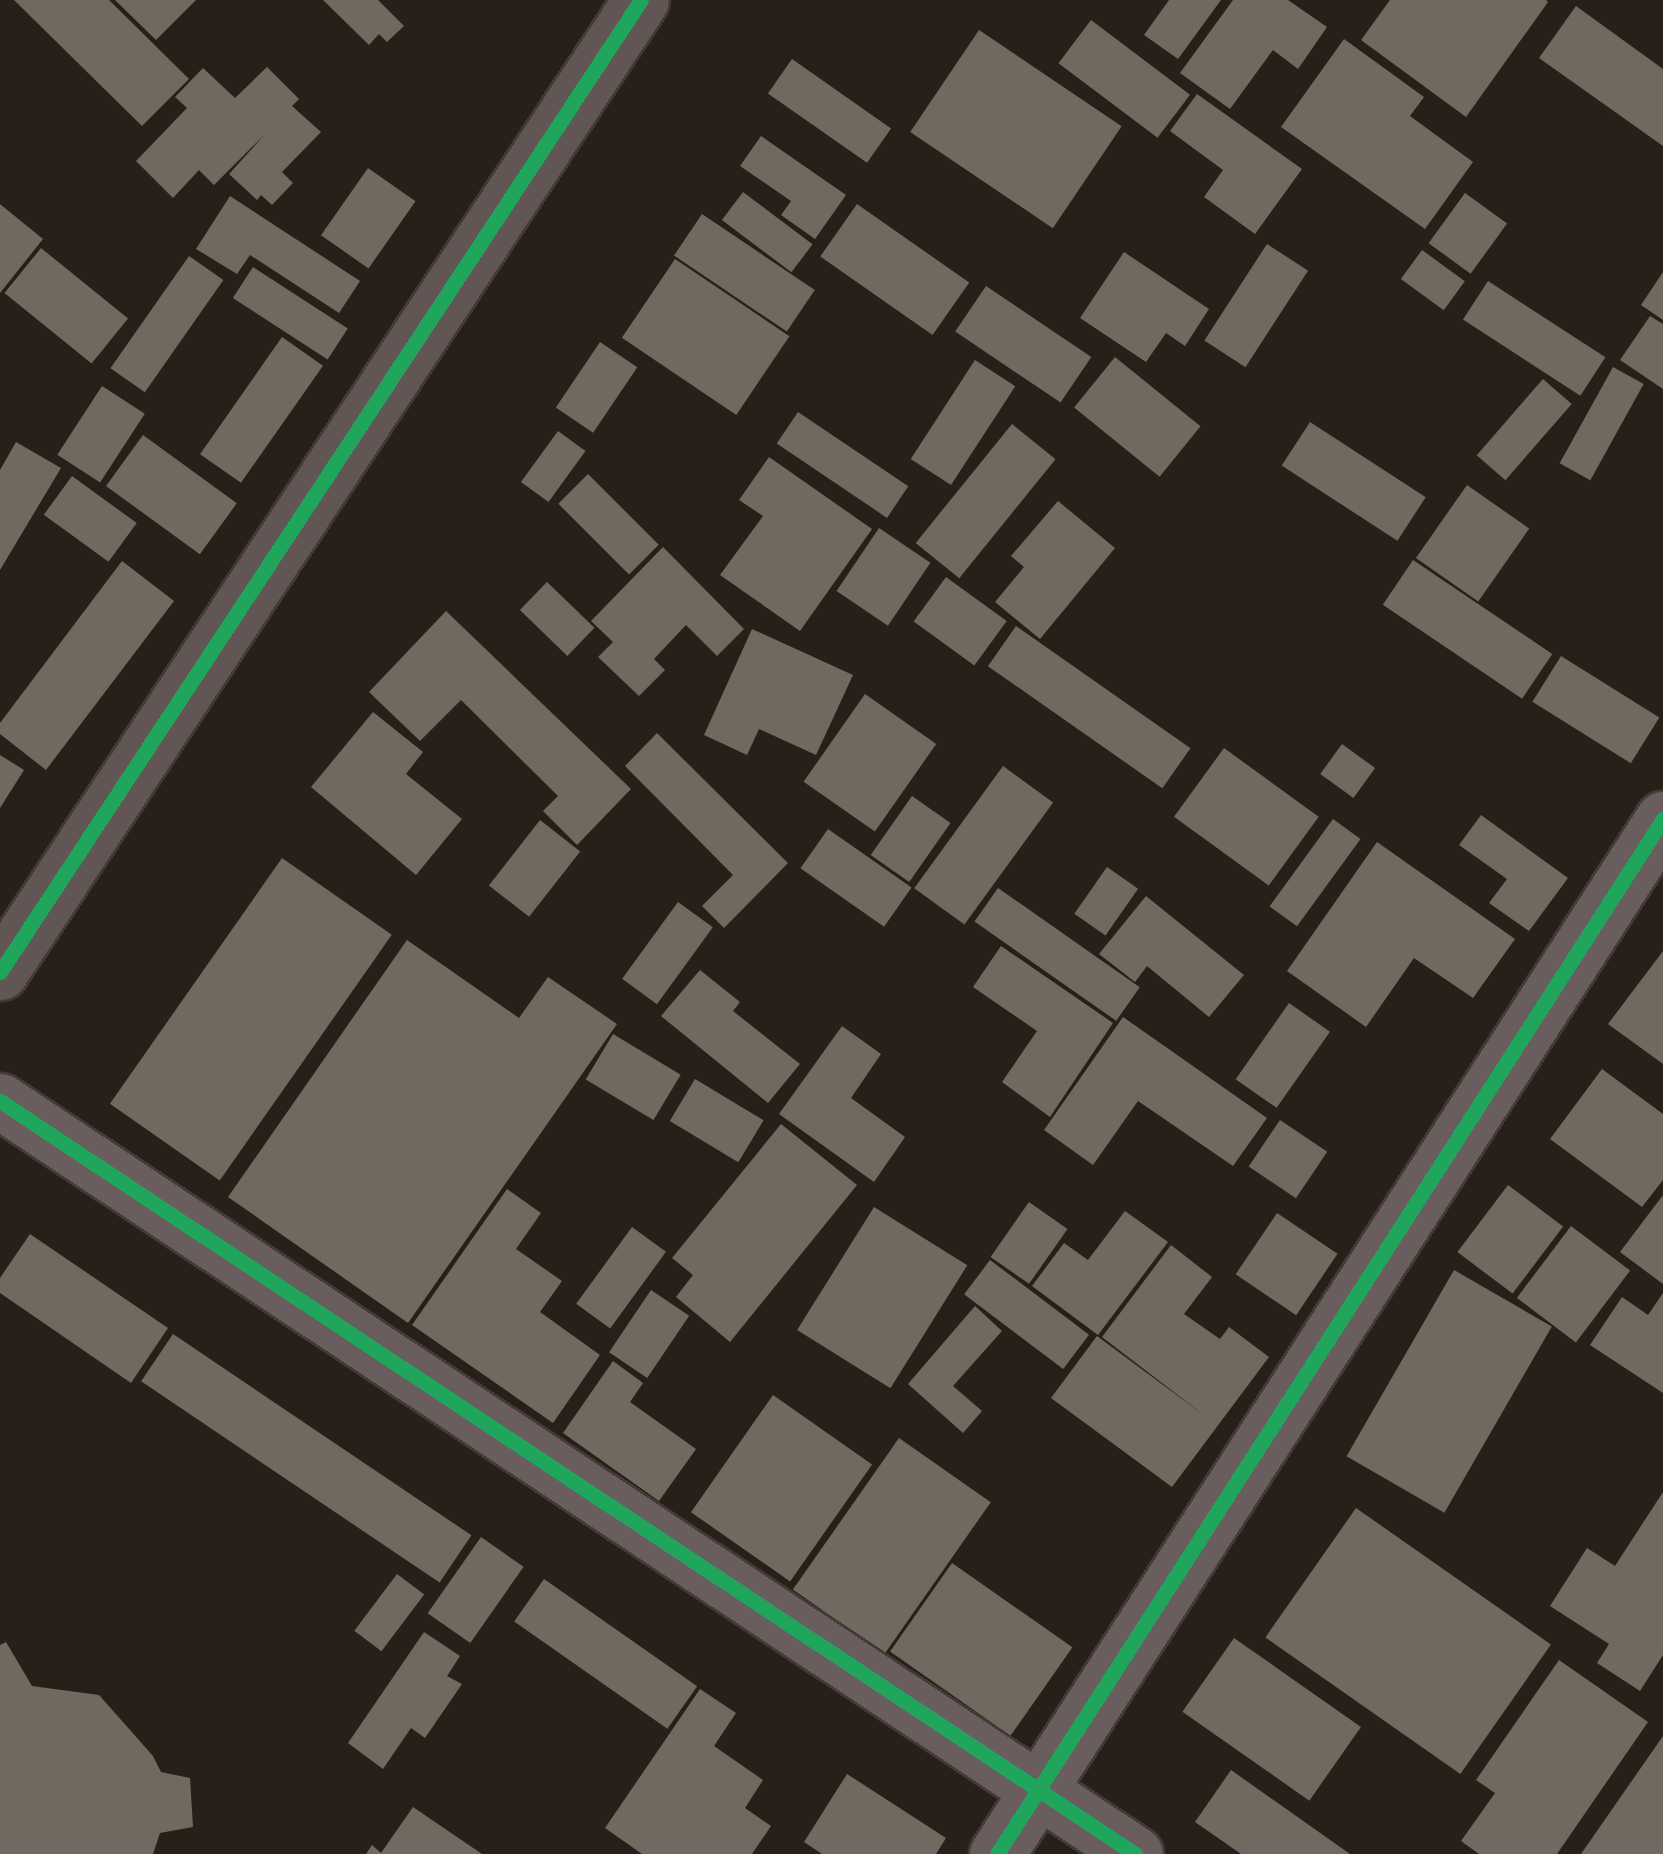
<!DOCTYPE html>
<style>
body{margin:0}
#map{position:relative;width:1663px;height:1854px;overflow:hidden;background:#272019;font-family:"Alegreya Sans",sans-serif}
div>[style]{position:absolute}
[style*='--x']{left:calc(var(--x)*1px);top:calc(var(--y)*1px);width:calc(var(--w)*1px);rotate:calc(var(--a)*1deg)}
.building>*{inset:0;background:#716960;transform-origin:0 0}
.roads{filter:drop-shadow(2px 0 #423b35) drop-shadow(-2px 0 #423b35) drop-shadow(0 2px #423b35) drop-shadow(0 -2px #423b35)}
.street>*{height:55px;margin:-27.5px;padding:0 27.5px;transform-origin:27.5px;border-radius:27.5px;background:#6a5d5e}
.secondary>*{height:55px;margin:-27.5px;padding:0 27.5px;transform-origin:27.5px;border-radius:27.5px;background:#625654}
.cycleway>*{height:15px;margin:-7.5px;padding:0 7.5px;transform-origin:7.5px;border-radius:7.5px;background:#20a55d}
span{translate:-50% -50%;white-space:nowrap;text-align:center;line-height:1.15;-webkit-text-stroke:10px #110b06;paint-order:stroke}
</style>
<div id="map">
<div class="building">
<i style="clip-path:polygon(14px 0,109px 0,189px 79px,142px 126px)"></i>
<i style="clip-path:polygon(115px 0,196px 0,156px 40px)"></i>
<i style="clip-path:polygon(323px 0,378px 0,404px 26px,387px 42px,379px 34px,369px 45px)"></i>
<i style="clip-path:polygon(1169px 0,1221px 0,1178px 59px,1144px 35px)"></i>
<i style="clip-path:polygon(1233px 0,1288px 0,1327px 27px,1298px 69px,1273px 50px,1230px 109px,1180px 73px)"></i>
<i style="clip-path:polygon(1390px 0,1546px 0,1548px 2px,1466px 117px,1361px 40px)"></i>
<i style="clip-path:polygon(1576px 6px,1663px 69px,1663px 146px,1539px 58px)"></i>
<i style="left:1091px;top:20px;width:124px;height:54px;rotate:37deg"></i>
<i style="left:979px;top:30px;width:172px;height:123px;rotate:34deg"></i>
<i style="clip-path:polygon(1344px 39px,1424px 97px,1410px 116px,1473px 162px,1425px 229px,1281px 127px)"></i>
<i style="left:792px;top:59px;width:121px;height:42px;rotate:35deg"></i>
<i style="clip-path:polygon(267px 67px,299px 99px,292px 106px,321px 132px,282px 172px,293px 183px,272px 205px,261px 195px,257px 200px,229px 174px,267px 132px,214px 185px,199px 170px,173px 198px,136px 161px,187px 108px,175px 97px,203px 68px,235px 98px)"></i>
<i style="clip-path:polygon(1197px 94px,1302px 169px,1255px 234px,1204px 197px,1223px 170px,1170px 131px)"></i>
<i style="clip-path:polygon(761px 136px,846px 195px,815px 239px,781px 215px,791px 201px,740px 166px)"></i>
<i style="left:368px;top:168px;width:58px;height:82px;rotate:35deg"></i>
<i style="left:743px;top:192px;width:87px;height:35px;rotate:37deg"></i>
<i style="left:1465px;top:193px;width:52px;height:62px;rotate:36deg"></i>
<i style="clip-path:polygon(230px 196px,360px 281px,339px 313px,250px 255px,237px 274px,196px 249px)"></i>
<i style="clip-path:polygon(0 204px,43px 239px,0 293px)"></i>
<i style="left:857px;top:204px;width:137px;height:64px;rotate:35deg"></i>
<i style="left:702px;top:214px;width:136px;height:50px;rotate:34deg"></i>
<i style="left:1267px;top:244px;width:49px;height:115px;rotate:33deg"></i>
<i style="left:41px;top:248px;width:112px;height:58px;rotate:39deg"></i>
<i style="left:1422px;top:250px;width:53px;height:36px;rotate:36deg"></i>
<i style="clip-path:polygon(1124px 252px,1209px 309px,1185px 346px,1166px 333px,1146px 362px,1080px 318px)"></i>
<i style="left:189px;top:256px;width:42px;height:137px;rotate:35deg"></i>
<i style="left:675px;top:259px;width:138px;height:95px;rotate:34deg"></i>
<i style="left:253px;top:267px;width:113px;height:37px;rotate:33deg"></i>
<i style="clip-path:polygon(1663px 272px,1663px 320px,1641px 305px)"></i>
<i style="left:1488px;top:281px;width:140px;height:46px;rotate:33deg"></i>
<i style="left:986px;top:286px;width:127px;height:55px;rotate:34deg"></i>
<i style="clip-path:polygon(1650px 316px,1663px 324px,1663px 389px,1620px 360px)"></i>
<i style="left:282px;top:337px;width:50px;height:143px;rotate:35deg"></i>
<i style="left:600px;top:342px;width:45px;height:79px;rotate:34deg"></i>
<i style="left:1115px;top:357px;width:110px;height:65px;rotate:39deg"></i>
<i style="left:975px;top:360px;width:48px;height:118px;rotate:33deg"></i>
<i style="left:1613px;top:367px;width:35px;height:110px;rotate:29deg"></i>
<i style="left:1543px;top:379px;width:38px;height:101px;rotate:41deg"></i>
<i style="left:102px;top:386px;width:51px;height:82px;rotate:33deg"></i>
<i style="left:798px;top:412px;width:133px;height:38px;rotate:34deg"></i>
<i style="left:1310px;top:422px;width:138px;height:52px;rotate:33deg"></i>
<i style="left:1012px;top:424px;width:56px;height:153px;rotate:39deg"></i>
<i style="left:558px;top:431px;width:34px;height:63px;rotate:36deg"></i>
<i style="left:143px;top:435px;width:116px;height:63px;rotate:36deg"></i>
<i style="clip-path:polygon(16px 442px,61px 468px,0 570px,0 470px)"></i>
<i style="clip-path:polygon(769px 457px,872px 529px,800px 631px,720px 575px,763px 516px,739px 500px)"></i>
<i style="left:588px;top:474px;width:100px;height:42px;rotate:45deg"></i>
<i style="left:72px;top:476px;width:80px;height:48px;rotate:36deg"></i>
<i style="left:1467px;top:485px;width:76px;height:89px;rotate:35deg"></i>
<i style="clip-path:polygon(1058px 501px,1115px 548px,1040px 639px,995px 602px,1024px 567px,1011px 556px)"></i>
<i style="left:879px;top:528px;width:62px;height:76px;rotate:34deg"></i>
<i style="clip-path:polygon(663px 547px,744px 629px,717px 656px,686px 625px,654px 659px,665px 670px,639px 696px,598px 657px,613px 642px,591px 621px)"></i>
<i style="left:1413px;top:560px;width:168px;height:54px;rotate:34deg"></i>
<i style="clip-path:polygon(122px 561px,174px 601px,46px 770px,0 734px,0 723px)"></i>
<i style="left:946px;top:577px;width:75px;height:55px;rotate:36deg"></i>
<i style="left:547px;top:582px;width:66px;height:39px;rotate:44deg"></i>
<i style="clip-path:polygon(446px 611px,631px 789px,577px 845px,543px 811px,558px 796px,461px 700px,420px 741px,369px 692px)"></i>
<i style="left:1016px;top:626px;width:213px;height:49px;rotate:35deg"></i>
<i style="clip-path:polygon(752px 629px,853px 675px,816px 755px,759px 729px,747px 755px,704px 735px)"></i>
<i style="left:1561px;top:656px;width:116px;height:54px;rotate:32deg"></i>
<i style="left:865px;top:694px;width:87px;height:107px;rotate:35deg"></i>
<i style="clip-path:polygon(373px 712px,423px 752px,406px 774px,462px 819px,416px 875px,311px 787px)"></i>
<i style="clip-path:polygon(657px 733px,788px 863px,724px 928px,702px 906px,733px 875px,625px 766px)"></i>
<i style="left:1342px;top:744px;width:41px;height:37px;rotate:36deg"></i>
<i style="left:1224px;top:748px;width:117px;height:85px;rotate:36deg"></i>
<i style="clip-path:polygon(0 755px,24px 770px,0 808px)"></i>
<i style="left:1003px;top:766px;width:62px;height:151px;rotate:36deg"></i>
<i style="left:912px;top:796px;width:47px;height:72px;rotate:35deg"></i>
<i style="clip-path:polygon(1481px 815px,1568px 878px,1529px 931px,1489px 903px,1507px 879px,1459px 845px)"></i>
<i style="left:1333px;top:819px;width:34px;height:108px;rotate:36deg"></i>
<i style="left:540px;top:820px;width:51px;height:83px;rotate:38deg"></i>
<i style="left:828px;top:829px;width:102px;height:48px;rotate:35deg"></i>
<i style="clip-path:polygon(1377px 842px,1515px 939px,1473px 998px,1414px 958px,1366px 1027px,1287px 971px)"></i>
<i style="left:282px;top:858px;width:134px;height:300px;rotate:35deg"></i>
<i style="left:1107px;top:867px;width:38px;height:57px;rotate:35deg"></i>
<i style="left:998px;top:888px;width:173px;height:41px;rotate:35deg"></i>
<i style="clip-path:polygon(1146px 896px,1244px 975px,1209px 1017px,1147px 966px,1135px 982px,1099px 954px)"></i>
<i style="left:678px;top:902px;width:43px;height:95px;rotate:36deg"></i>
<i style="clip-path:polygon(407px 940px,519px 1018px,548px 977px,617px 1024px,408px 1323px,228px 1197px)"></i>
<i style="clip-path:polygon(1001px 946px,1113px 1023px,1050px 1117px,1002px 1082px,1037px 1031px,973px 987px)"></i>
<i style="clip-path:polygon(1663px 951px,1663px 1064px,1608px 1024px)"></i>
<i style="clip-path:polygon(700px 970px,740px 1002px,733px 1011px,800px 1064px,768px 1103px,661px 1016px)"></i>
<i style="left:1289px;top:1003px;width:50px;height:93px;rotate:35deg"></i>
<i style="clip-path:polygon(1123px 1017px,1267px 1118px,1233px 1166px,1138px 1101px,1093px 1165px,1044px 1130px)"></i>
<i style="clip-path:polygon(842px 1026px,881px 1054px,851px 1098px,905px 1137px,874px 1182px,779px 1114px)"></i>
<i style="left:613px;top:1034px;width:79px;height:53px;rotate:31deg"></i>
<i style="clip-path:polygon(1602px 1069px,1663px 1114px,1663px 1180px,1642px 1207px,1550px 1139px)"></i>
<i style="left:695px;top:1079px;width:80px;height:49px;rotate:31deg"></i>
<i style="left:1280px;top:1120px;width:57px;height:56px;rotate:34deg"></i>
<i style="clip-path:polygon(781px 1124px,857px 1185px,730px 1342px,676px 1297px,693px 1275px,672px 1258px)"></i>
<i style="left:1508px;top:1185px;width:69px;height:84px;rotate:37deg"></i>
<i style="clip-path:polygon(507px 1189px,541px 1213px,516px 1249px,562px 1281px,540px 1312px,600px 1355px,553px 1423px,412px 1325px)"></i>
<i style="clip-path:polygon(1663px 1195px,1663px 1284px,1620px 1252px)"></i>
<i style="left:1029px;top:1202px;width:47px;height:67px;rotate:35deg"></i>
<i style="left:874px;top:1207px;width:110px;height:145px;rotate:32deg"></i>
<i style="clip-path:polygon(1125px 1211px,1168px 1242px,1098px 1335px,1032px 1286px,1064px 1243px,1088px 1260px)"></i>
<i style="left:1277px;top:1213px;width:73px;height:74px;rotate:34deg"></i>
<i style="left:1571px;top:1226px;width:74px;height:90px;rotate:37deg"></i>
<i style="left:632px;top:1227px;width:42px;height:95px;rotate:36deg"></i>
<i style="clip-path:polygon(30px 1234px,168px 1328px,131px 1383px,0 1293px,0 1278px)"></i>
<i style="clip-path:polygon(1171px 1245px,1212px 1277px,1184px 1314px,1220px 1339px,1229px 1327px,1269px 1357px,1172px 1487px,1051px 1398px,1097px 1336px,1205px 1416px,1102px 1337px)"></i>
<i style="left:990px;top:1260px;width:124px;height:43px;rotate:37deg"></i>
<i style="left:1454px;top:1270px;width:113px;height:215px;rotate:30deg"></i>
<i style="left:651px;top:1290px;width:46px;height:75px;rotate:34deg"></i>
<i style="clip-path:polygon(1663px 1293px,1663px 1393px,1590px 1345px,1622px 1297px,1648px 1315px)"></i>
<i style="clip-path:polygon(975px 1306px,1002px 1331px,953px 1386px,982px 1411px,963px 1433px,908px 1384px)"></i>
<i style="left:173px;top:1334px;width:360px;height:57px;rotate:34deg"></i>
<i style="clip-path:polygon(613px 1361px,643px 1383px,630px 1402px,696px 1449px,659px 1501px,563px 1433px)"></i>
<i style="left:773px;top:1395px;width:121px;height:143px;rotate:35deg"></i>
<i style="left:899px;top:1438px;width:112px;height:185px;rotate:35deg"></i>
<i style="clip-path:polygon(1663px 1492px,1663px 1655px,1640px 1691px,1597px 1663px,1609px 1644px,1550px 1606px,1587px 1548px,1615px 1566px)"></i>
<i style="left:1356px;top:1508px;width:238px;height:158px;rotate:35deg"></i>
<i style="left:481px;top:1537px;width:52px;height:93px;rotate:35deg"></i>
<i style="left:952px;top:1563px;width:147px;height:108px;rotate:35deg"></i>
<i style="left:397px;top:1574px;width:34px;height:71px;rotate:37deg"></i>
<i style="left:544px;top:1579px;width:187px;height:52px;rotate:35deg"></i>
<i style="clip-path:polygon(424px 1632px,460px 1656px,447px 1676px,462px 1684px,425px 1738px,411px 1728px,383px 1769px,348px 1743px)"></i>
<i style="left:1234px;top:1638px;width:155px;height:90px;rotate:35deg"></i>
<i style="clip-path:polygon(6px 1642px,32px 1686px,99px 1695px,153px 1756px,161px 1772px,190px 1778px,193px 1827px,160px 1833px,153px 1854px,0 1854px,0 1645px)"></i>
<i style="clip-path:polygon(1559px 1660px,1648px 1722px,1557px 1854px,1479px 1854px,1461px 1841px,1495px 1793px,1476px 1780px)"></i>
<i style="clip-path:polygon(700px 1689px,736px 1713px,714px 1746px,763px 1780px,745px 1808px,771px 1826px,752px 1854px,642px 1854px,605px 1828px)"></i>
<i style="clip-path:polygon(1663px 1736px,1663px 1854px,1581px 1854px)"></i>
<i style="clip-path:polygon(1231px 1770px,1350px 1854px,1241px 1854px,1195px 1822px)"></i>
<i style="clip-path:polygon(847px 1774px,946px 1838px,936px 1854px,822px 1854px,804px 1842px)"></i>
<i style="clip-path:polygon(413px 1807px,482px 1854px,366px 1854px,372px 1845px,381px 1853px)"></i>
</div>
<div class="roads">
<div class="street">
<i style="--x:0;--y:1101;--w:1362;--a:33.56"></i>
<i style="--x:997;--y:1854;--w:1231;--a:-57.24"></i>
</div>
<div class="secondary">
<i style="--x:0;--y:972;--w:1164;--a:-56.6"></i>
</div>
</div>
<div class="cycleway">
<i style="--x:0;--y:972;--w:1164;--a:-56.6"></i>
<i style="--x:0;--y:1101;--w:1362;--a:33.56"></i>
<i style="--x:997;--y:1854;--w:1231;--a:-57.24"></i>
</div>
</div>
